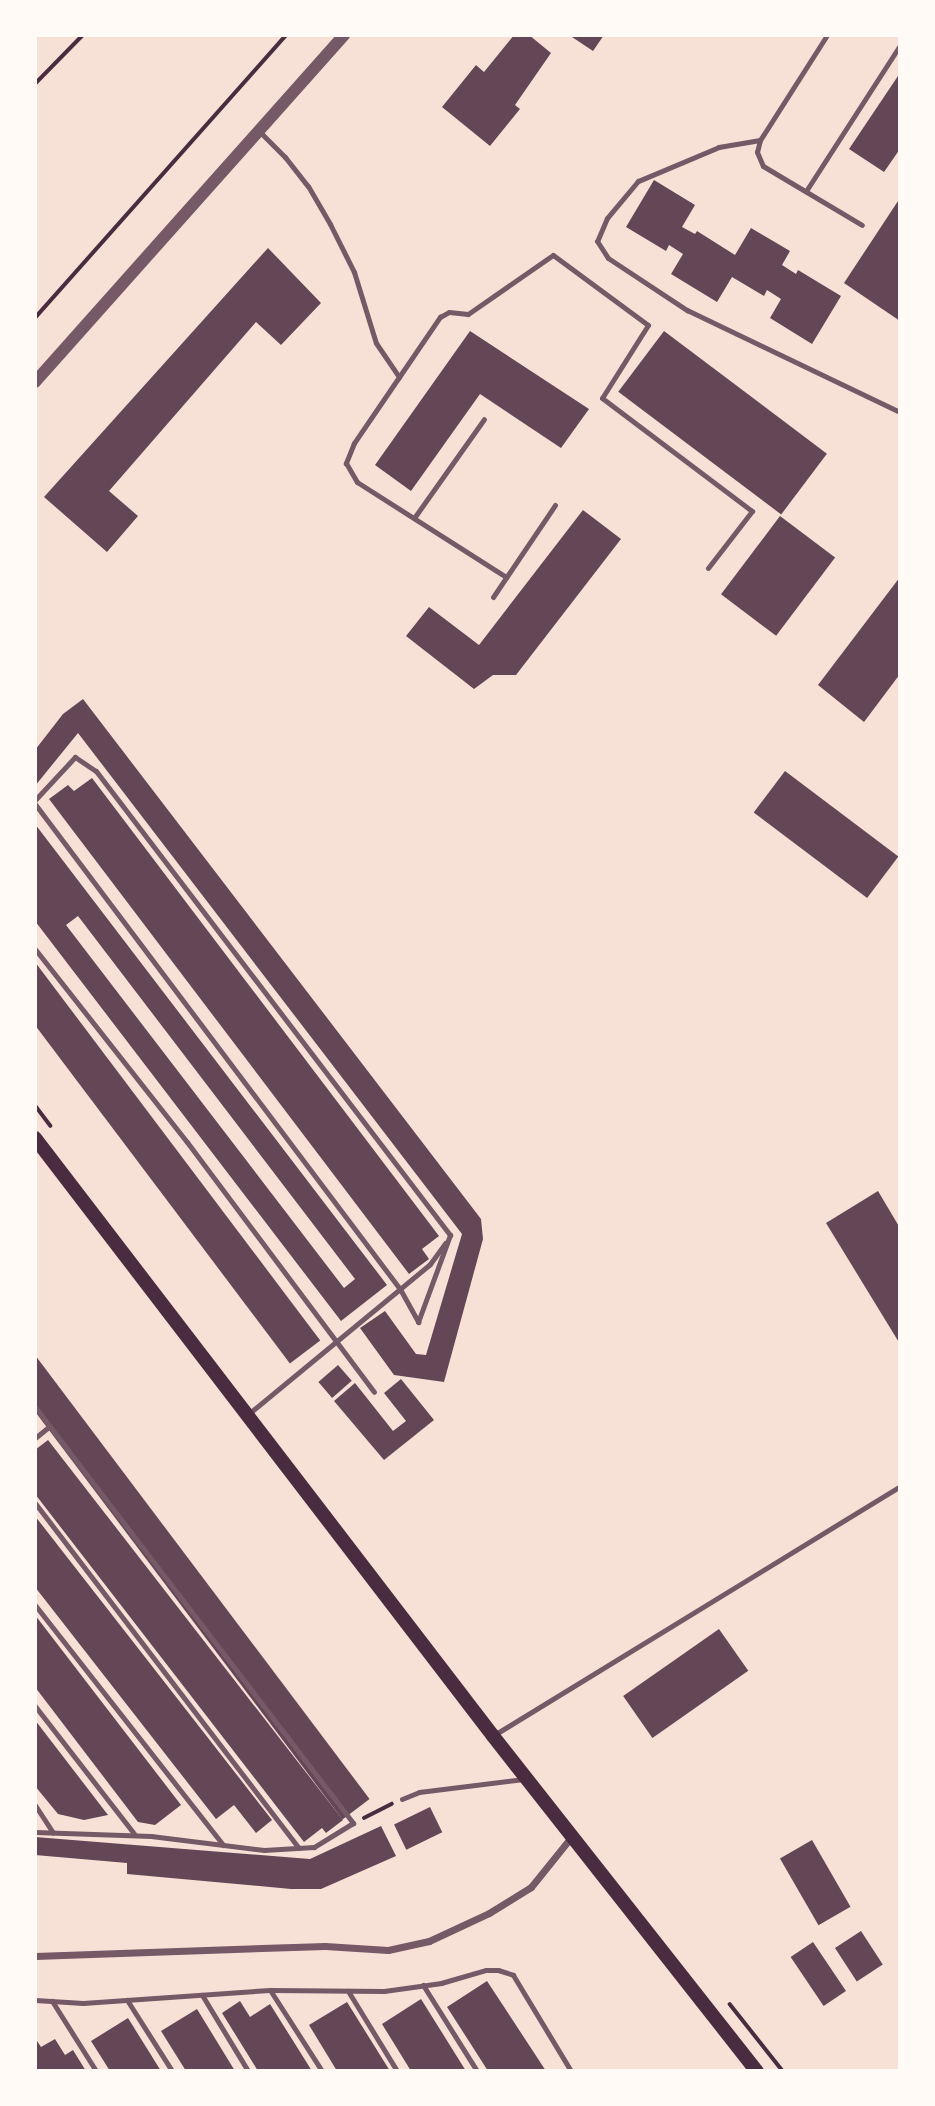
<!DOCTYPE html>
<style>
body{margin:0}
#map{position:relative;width:935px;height:2106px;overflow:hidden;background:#f7e1d7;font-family:"Alegreya Sans",sans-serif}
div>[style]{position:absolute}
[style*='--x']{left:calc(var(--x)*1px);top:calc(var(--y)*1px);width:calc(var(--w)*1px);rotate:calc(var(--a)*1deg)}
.building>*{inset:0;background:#644757;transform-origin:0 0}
.path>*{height:3.5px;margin:-1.75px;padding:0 1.75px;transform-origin:1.75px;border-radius:1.75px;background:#4a2c40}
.service>*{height:5px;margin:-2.5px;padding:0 2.5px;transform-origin:2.5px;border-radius:2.5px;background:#755966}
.minor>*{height:7px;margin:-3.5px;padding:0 3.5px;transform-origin:3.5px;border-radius:3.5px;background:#755966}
.tertiary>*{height:12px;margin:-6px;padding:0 6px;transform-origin:6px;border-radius:6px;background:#755966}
.secondary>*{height:14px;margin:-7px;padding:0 7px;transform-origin:7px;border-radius:7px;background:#4a2c40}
span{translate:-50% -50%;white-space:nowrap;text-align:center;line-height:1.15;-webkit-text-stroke:5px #fffaf5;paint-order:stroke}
.frame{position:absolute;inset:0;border:37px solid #fffaf5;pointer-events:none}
</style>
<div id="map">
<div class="building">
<i style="clip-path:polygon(514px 35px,529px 35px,551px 53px,515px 105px,520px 109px,490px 146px,442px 107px,476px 65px,484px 72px)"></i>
<i style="clip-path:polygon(569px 35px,604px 35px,593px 51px)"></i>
<i style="clip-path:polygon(900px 73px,900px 149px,884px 172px,849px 149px)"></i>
<i style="clip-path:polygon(654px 180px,695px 205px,682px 227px,695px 234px,697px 231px,735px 255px,751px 228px,790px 251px,782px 265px,796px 274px,798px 270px,841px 296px,812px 344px,770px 318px,781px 299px,767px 290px,764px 296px,732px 277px,717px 302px,671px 274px,683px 254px,669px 245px,666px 251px,626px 227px)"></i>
<i style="clip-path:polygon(900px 198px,900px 321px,844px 283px)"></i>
<i style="clip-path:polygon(268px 248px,321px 303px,281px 345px,256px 322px,109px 491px,138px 516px,107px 552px,44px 497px)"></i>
<i style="clip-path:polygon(470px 331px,589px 409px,561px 448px,480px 394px,411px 491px,375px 465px)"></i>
<i style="left:664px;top:331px;width:204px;height:76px;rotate:37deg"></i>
<i style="clip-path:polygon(583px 510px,621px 539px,516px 675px,493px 675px,474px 689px,406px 636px,429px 607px,479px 645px)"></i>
<i style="left:780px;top:516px;width:69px;height:98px;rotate:37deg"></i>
<i style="clip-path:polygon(900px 577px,900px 674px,864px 722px,818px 685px)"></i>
<i style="clip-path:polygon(83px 699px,481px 1219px,483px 1239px,444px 1382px,394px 1375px,360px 1328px,385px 1311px,416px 1354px,426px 1355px,462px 1234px,78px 733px,35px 786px,35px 750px,63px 714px)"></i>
<i style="left:785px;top:771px;width:142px;height:52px;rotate:37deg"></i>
<i style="clip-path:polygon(92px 778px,439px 1236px,422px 1249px,429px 1259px,409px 1274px,49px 799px,68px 785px,74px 791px)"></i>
<i style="clip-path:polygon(evenodd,35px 824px,387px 1285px,341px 1321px,35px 921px,35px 824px,78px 916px,355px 1279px,344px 1288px,66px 925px,78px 916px)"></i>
<i style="left:35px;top:962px;width:474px;height:38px;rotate:53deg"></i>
<i style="clip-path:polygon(878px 1191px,900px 1228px,900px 1344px,826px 1223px)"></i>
<i style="left:35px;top:1355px;width:556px;height:34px;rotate:53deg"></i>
<i style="left:338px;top:1365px;width:21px;height:26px;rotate:49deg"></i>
<i style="clip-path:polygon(401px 1379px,434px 1420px,384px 1460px,334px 1401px,355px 1383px,393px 1431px,406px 1421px,384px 1393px)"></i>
<i style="clip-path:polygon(48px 1440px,343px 1820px,326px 1833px,322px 1828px,304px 1842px,35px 1494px,35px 1450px)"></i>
<i style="clip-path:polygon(35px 1516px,272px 1820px,256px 1833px,234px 1805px,216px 1819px,35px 1587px)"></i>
<i style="clip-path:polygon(35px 1615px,181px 1805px,155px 1825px,138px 1822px,35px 1687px)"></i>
<i style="left:719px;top:1629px;width:51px;height:117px;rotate:55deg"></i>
<i style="clip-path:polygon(35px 1720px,108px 1815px,84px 1820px,58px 1814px,35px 1786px)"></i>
<i style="left:430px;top:1807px;width:28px;height:40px;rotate:64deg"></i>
<i style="clip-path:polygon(381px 1826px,396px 1856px,321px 1889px,291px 1889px,127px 1874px,127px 1863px,35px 1855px,35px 1837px,310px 1859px)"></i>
<i style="left:812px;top:1840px;width:77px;height:37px;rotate:60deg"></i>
<i style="left:861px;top:1931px;width:40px;height:31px;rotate:57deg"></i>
<i style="left:813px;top:1942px;width:59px;height:27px;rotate:56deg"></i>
<i style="clip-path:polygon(487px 1981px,546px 2071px,488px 2071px,447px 2007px)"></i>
<i style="clip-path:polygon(421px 1999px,466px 2071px,411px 2071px,382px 2024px)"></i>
<i style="clip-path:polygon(240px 2001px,250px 2017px,270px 2004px,312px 2071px,258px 2071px,222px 2013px)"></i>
<i style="clip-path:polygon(347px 2002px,390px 2071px,337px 2071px,309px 2025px)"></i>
<i style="clip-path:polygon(197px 2009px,235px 2071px,186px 2071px,161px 2031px)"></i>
<i style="clip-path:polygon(128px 2018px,161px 2071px,110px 2071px,91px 2041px)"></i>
<i style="clip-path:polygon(35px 2038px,41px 2047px,55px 2039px,65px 2055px,73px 2050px,86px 2071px,35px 2071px)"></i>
</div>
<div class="path">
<i style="--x:35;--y:84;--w:69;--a:-45.6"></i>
<i style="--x:35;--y:318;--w:378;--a:-48.4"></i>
<i style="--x:35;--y:1105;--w:26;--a:53"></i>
<i style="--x:364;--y:1818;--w:31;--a:-27"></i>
<i style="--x:730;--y:2004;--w:85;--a:51.7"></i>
</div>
<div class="service">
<i style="--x:827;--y:35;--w:125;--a:122.5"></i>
<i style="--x:760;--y:140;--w:12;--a:104"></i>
<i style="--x:757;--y:152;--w:15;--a:67"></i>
<i style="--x:763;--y:166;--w:115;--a:30.8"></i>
<i style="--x:259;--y:131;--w:37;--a:45"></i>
<i style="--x:285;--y:157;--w:37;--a:52"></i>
<i style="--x:308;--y:186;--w:44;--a:59.9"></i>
<i style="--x:330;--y:224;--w:54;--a:63.4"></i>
<i style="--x:354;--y:272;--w:74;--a:72.8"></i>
<i style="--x:376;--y:343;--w:41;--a:55.9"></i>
<i style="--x:399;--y:377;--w:80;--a:124.3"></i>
<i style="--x:354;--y:443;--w:22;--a:112"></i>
<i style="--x:346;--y:463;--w:22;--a:60"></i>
<i style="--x:357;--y:482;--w:177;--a:32.5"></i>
<i style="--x:760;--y:140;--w:42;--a:170.3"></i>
<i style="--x:719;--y:147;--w:88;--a:157.2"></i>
<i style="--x:638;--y:181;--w:48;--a:130"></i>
<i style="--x:607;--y:218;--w:25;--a:113"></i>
<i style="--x:597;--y:241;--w:20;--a:57"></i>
<i style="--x:608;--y:258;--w:95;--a:33.4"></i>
<i style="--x:687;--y:310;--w:236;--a:25.6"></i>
<i style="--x:806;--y:191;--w:174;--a:-57.2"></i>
<i style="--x:399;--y:377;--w:73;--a:-55.7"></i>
<i style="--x:440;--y:317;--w:10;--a:-29"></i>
<i style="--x:449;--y:312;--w:19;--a:6"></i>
<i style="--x:468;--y:314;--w:103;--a:-34.8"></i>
<i style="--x:553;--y:255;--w:118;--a:36.4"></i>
<i style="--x:648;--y:325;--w:86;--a:122.2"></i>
<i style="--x:602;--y:398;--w:188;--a:37"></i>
<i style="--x:752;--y:511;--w:72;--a:127.7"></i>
<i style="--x:414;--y:518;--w:121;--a:-54.7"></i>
<i style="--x:493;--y:597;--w:111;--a:-56"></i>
<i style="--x:35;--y:800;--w:59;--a:-47.1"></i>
<i style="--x:75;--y:757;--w:25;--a:34"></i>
<i style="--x:96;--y:771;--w:584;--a:52.66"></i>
<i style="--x:35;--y:804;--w:607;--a:53.04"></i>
<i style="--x:400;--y:1289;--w:38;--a:61"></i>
<i style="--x:418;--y:1322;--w:93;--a:-69.8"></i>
<i style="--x:35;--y:949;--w:246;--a:51.8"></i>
<i style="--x:187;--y:1142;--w:312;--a:53.2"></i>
<i style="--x:35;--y:1407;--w:524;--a:52.6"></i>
<i style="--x:353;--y:1823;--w:46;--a:148.4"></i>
<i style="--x:314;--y:1847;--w:50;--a:176.6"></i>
<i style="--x:264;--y:1850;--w:114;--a:-172.9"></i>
<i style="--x:151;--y:1836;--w:116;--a:-178"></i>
<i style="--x:247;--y:1415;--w:237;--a:-39.5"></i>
<i style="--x:430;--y:1264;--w:26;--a:-54"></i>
<i style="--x:35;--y:1438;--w:19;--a:-39"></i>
<i style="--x:35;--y:1503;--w:434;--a:52.6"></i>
<i style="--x:35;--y:1605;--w:305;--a:51.9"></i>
<i style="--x:35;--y:1706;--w:163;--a:52.2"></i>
<i style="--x:494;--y:1735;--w:476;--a:-31.5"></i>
<i style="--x:402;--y:1799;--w:18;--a:-22"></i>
<i style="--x:419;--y:1792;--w:106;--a:-7.1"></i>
<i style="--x:35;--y:1805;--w:33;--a:57"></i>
<i style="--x:423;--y:1985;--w:102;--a:57.9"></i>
<i style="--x:270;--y:1990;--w:96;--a:57.3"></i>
<i style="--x:348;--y:1991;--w:94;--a:58.5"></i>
<i style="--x:202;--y:1995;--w:89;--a:58.8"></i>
<i style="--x:35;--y:2000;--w:48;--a:3.6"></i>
<i style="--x:83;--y:2003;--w:187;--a:-4"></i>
<i style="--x:270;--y:1990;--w:114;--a:0.5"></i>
<i style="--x:384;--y:1991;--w:58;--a:-8"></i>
<i style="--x:441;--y:1983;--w:47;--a:-16.1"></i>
<i style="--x:486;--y:1970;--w:12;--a:0"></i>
<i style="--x:498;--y:1970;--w:16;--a:18"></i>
<i style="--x:513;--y:1975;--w:112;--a:58.9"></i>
<i style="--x:127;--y:2000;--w:84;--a:57.6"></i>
<i style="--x:52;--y:2001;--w:83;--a:57.8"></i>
</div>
<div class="minor">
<i style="--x:35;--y:1956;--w:290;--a:-2"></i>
<i style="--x:325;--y:1946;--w:63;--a:3.6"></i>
<i style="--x:388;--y:1950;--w:42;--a:-12.4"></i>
<i style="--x:429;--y:1941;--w:66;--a:-25"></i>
<i style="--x:489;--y:1913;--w:49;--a:-31.8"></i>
<i style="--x:531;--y:1887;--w:65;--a:-51.2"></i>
</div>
<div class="tertiary">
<i style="--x:35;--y:382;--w:465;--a:-48.3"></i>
</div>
<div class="secondary">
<i style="--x:35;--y:1138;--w:753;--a:52.55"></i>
<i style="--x:493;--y:1736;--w:427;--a:51.8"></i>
</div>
<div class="frame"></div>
</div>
